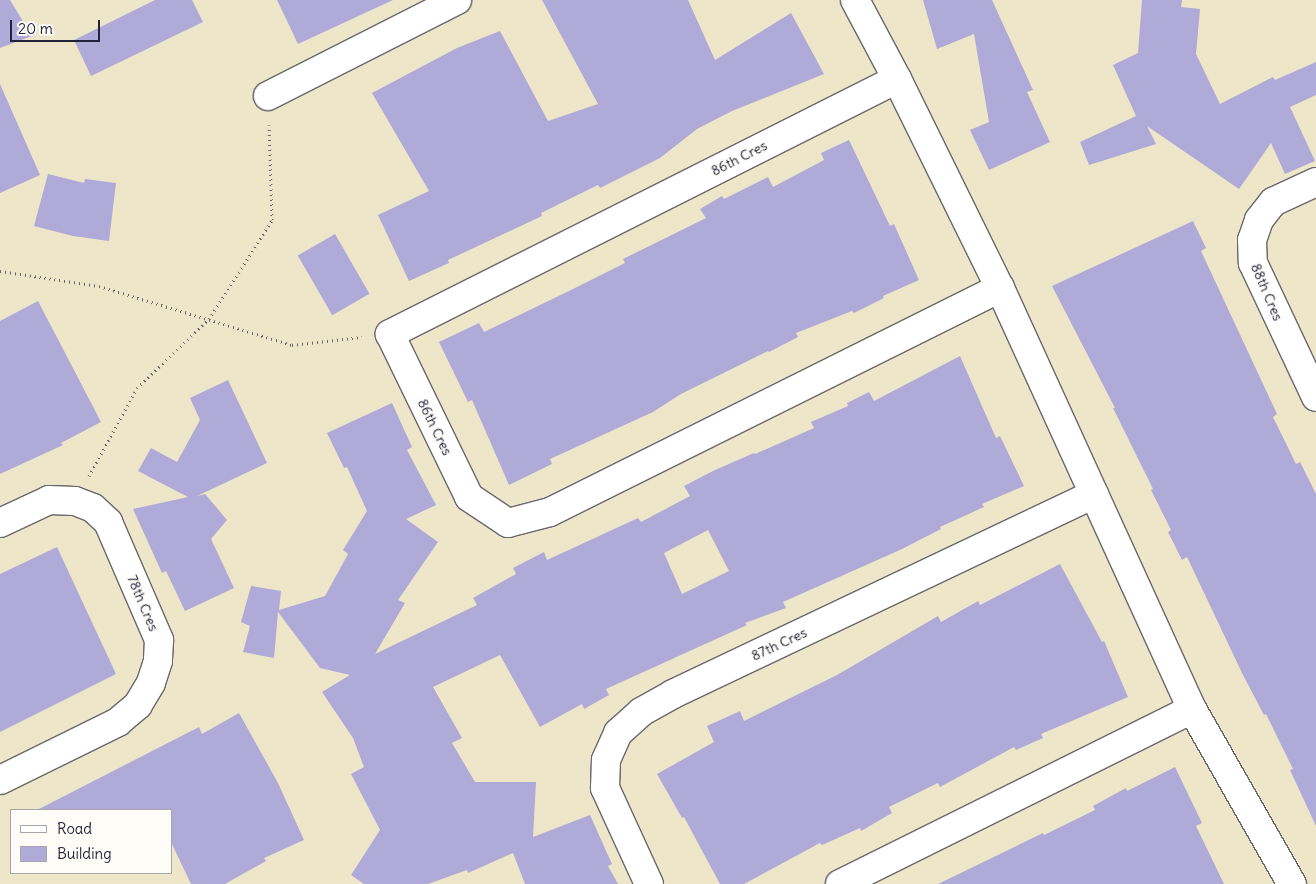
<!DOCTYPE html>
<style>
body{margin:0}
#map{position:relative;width:1316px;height:884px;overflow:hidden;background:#eee6c9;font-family:Delius,sans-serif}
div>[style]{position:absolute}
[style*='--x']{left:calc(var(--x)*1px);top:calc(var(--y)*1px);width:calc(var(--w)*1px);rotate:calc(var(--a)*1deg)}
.building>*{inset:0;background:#b0aad8;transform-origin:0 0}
.path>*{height:3px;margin-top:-1.5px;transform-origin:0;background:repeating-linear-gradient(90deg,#69676d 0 1px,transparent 0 5px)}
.roads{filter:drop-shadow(1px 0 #69676d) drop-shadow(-1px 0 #69676d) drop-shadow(0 1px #69676d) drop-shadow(0 -1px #69676d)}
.minor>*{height:28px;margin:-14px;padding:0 14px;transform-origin:14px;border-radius:14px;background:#fff}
span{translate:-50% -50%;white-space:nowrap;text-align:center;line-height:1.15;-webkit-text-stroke:4px #fdfcf7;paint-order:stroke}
.street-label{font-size:14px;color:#22223b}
.legend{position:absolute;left:10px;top:809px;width:162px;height:65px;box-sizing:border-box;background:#fdfcf7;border:1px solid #a5a5ac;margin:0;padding:6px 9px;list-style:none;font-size:15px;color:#22223b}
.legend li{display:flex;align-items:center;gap:10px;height:25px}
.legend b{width:25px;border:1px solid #a5a5ac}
.scale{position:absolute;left:10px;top:20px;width:90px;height:22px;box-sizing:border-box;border:2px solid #22223b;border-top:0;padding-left:6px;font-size:15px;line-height:18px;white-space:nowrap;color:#22223b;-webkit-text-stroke:4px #fdfcf7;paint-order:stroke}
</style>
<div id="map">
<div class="building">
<i style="clip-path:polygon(0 0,10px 0,32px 36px,0 48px)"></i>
<i style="clip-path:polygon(155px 0,192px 0,203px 22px,91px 76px,74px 40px)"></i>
<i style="clip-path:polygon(277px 0,393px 0,298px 44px)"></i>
<i style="clip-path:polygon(542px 0,688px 0,715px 60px,791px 13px,824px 74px,732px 111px,697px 129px,660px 158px,600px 188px,598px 185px,541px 213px,542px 216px,448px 260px,449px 263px,409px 281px,378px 215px,429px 191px,372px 93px,457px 48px,500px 31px,548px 121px,598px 104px)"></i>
<i style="clip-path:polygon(923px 0,992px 0,1033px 90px,1027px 92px,1050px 142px,989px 170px,970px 130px,989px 122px,974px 34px,937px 49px)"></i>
<i style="clip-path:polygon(1142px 0,1182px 0,1181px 7px,1200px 9px,1196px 54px,1220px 104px,1273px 77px,1275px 80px,1316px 62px,1316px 95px,1290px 107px,1315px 161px,1285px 174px,1271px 143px,1239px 189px,1147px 126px,1156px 144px,1089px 165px,1080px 142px,1136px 116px,1113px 65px,1138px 53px)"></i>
<i style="clip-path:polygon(0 84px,40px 175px,0 193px)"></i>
<i style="clip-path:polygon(849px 140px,890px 226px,894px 224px,919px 280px,883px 296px,884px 298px,854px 313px,852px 311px,796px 333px,798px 337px,769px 352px,768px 351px,681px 394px,653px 412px,550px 459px,552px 464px,509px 485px,472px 400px,468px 402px,439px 342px,479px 323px,484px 332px,575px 288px,625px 263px,623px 259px,706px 218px,700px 209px,722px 196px,724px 199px,768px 177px,773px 187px,824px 160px,821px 153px)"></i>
<i style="clip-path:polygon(48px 174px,84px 183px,85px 179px,116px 183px,109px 241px,73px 236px,34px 226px)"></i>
<i style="clip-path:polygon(1193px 221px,1206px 248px,1201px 251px,1277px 414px,1273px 417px,1296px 464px,1300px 462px,1316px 494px,1316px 826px,1290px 770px,1293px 769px,1266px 714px,1264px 715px,1243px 675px,1187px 557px,1182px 560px,1168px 532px,1171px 530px,1151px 490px,1153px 489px,1113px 408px,1115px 408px,1052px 286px)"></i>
<i style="left:335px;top:234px;width:69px;height:43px;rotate:60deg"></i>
<i style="clip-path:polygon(38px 301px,101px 422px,61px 443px,63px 445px,0 474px,0 321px)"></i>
<i style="clip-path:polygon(evenodd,960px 356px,996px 438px,1000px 436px,1024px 486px,982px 504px,984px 507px,940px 527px,941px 529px,902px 549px,783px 602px,786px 608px,745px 623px,747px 625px,606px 689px,609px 695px,584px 709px,582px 704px,540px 727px,500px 655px,433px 687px,462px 738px,452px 743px,475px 782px,536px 782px,533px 837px,590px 815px,612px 864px,608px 866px,618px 884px,525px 884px,513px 853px,468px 873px,467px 870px,428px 884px,364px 884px,351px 875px,380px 830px,351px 774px,364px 767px,353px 738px,322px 692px,350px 675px,320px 668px,278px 612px,274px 658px,243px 652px,250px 626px,241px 622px,251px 586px,281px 591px,279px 610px,325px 596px,348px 554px,343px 550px,367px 511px,347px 467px,344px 468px,327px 433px,392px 403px,412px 447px,407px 450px,436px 505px,406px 519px,438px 542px,398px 600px,405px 603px,375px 654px,477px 605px,473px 598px,516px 574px,513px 568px,544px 552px,547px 560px,638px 518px,641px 522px,690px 496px,684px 486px,715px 470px,754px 453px,755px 454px,814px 428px,811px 422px,848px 406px,847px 403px,869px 392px,874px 401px,960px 356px,708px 530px,729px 571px,682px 594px,664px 553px,708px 530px)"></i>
<i style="clip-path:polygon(228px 380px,267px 463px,197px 496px,205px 494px,227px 520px,211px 539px,234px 588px,185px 611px,166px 571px,162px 573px,133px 509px,188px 497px,138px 471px,151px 448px,177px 462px,200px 420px,190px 398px)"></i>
<i style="clip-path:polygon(57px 547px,116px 674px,0 732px,0 574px)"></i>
<i style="clip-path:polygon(1060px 564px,1102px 642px,1104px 641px,1128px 697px,1041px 734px,1043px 738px,1016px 750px,1014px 747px,940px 787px,938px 783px,889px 807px,892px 813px,861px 831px,860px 828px,822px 845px,820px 843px,744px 884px,720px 884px,684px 817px,682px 818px,657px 774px,714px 742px,707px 726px,740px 711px,744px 721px,837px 675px,938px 616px,941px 622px,978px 601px,980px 605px)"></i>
<i style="clip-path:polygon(239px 713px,278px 783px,304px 840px,264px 858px,266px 861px,225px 884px,191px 884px,171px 842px,171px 810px,37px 810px,199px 727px,202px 734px)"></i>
<i style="clip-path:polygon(1175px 767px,1202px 823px,1196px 826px,1224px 884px,938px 884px,1043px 833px,1044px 835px,1095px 810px,1093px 806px,1126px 788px,1127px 791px)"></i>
</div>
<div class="path">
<i style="--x:0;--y:271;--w:100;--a:8.6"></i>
<i style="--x:99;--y:286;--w:202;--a:17"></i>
<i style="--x:292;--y:345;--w:70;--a:-6.5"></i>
<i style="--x:89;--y:476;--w:100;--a:-61.4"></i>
<i style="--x:137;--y:388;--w:100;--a:-43.8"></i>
<i style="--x:209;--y:319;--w:117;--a:-57.5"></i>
<i style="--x:272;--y:220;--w:95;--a:-91.8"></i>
</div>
<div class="roads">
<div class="minor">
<i style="--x:855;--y:0;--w:89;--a:62"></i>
<i style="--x:897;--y:79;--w:233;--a:63.8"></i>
<i style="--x:1000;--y:288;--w:463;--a:65.5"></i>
<i style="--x:1192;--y:709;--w:202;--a:60.3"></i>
<i style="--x:897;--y:79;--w:568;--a:153.3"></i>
<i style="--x:390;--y:334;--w:181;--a:64.1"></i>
<i style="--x:469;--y:497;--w:47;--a:33.7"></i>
<i style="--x:508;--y:523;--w:43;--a:-14.7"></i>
<i style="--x:550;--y:512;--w:503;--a:-26.46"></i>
<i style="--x:268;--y:96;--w:212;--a:-26.9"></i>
<i style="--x:1316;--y:182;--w:47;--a:155.1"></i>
<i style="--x:1273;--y:202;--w:23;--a:128"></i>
<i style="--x:1259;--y:220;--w:21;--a:109"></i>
<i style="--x:1252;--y:240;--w:23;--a:88"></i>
<i style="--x:1253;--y:263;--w:148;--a:64.8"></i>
<i style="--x:0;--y:523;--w:54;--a:-25.1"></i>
<i style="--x:49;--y:500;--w:26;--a:2"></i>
<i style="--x:75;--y:501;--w:19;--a:21"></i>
<i style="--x:93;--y:508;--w:21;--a:43"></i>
<i style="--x:108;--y:522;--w:129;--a:66.6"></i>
<i style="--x:159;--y:640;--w:21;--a:93"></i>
<i style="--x:158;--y:661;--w:23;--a:108"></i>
<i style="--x:151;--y:683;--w:26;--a:121"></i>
<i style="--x:138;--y:705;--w:26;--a:140"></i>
<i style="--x:118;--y:722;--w:131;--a:153.8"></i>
<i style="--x:649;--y:884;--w:106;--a:-114.6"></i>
<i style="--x:605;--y:788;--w:28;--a:-88"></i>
<i style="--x:606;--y:760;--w:30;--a:-66"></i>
<i style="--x:618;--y:733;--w:31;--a:-42"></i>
<i style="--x:641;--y:712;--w:37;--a:-29"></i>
<i style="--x:673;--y:694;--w:466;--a:-25.4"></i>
<i style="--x:840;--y:884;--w:393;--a:-26.4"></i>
</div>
</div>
<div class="street-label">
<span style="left:739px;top:158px;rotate:-27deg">86th Cres</span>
<span style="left:1267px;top:292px;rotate:67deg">88th Cres</span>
<span style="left:435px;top:427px;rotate:64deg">86th Cres</span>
<span style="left:143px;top:603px;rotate:67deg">78th Cres</span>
<span style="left:779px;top:644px;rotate:-25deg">87th Cres</span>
</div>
<ul class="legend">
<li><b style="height:6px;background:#fff"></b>Road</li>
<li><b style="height:14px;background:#b0aad8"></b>Building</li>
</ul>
<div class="scale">20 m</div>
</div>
